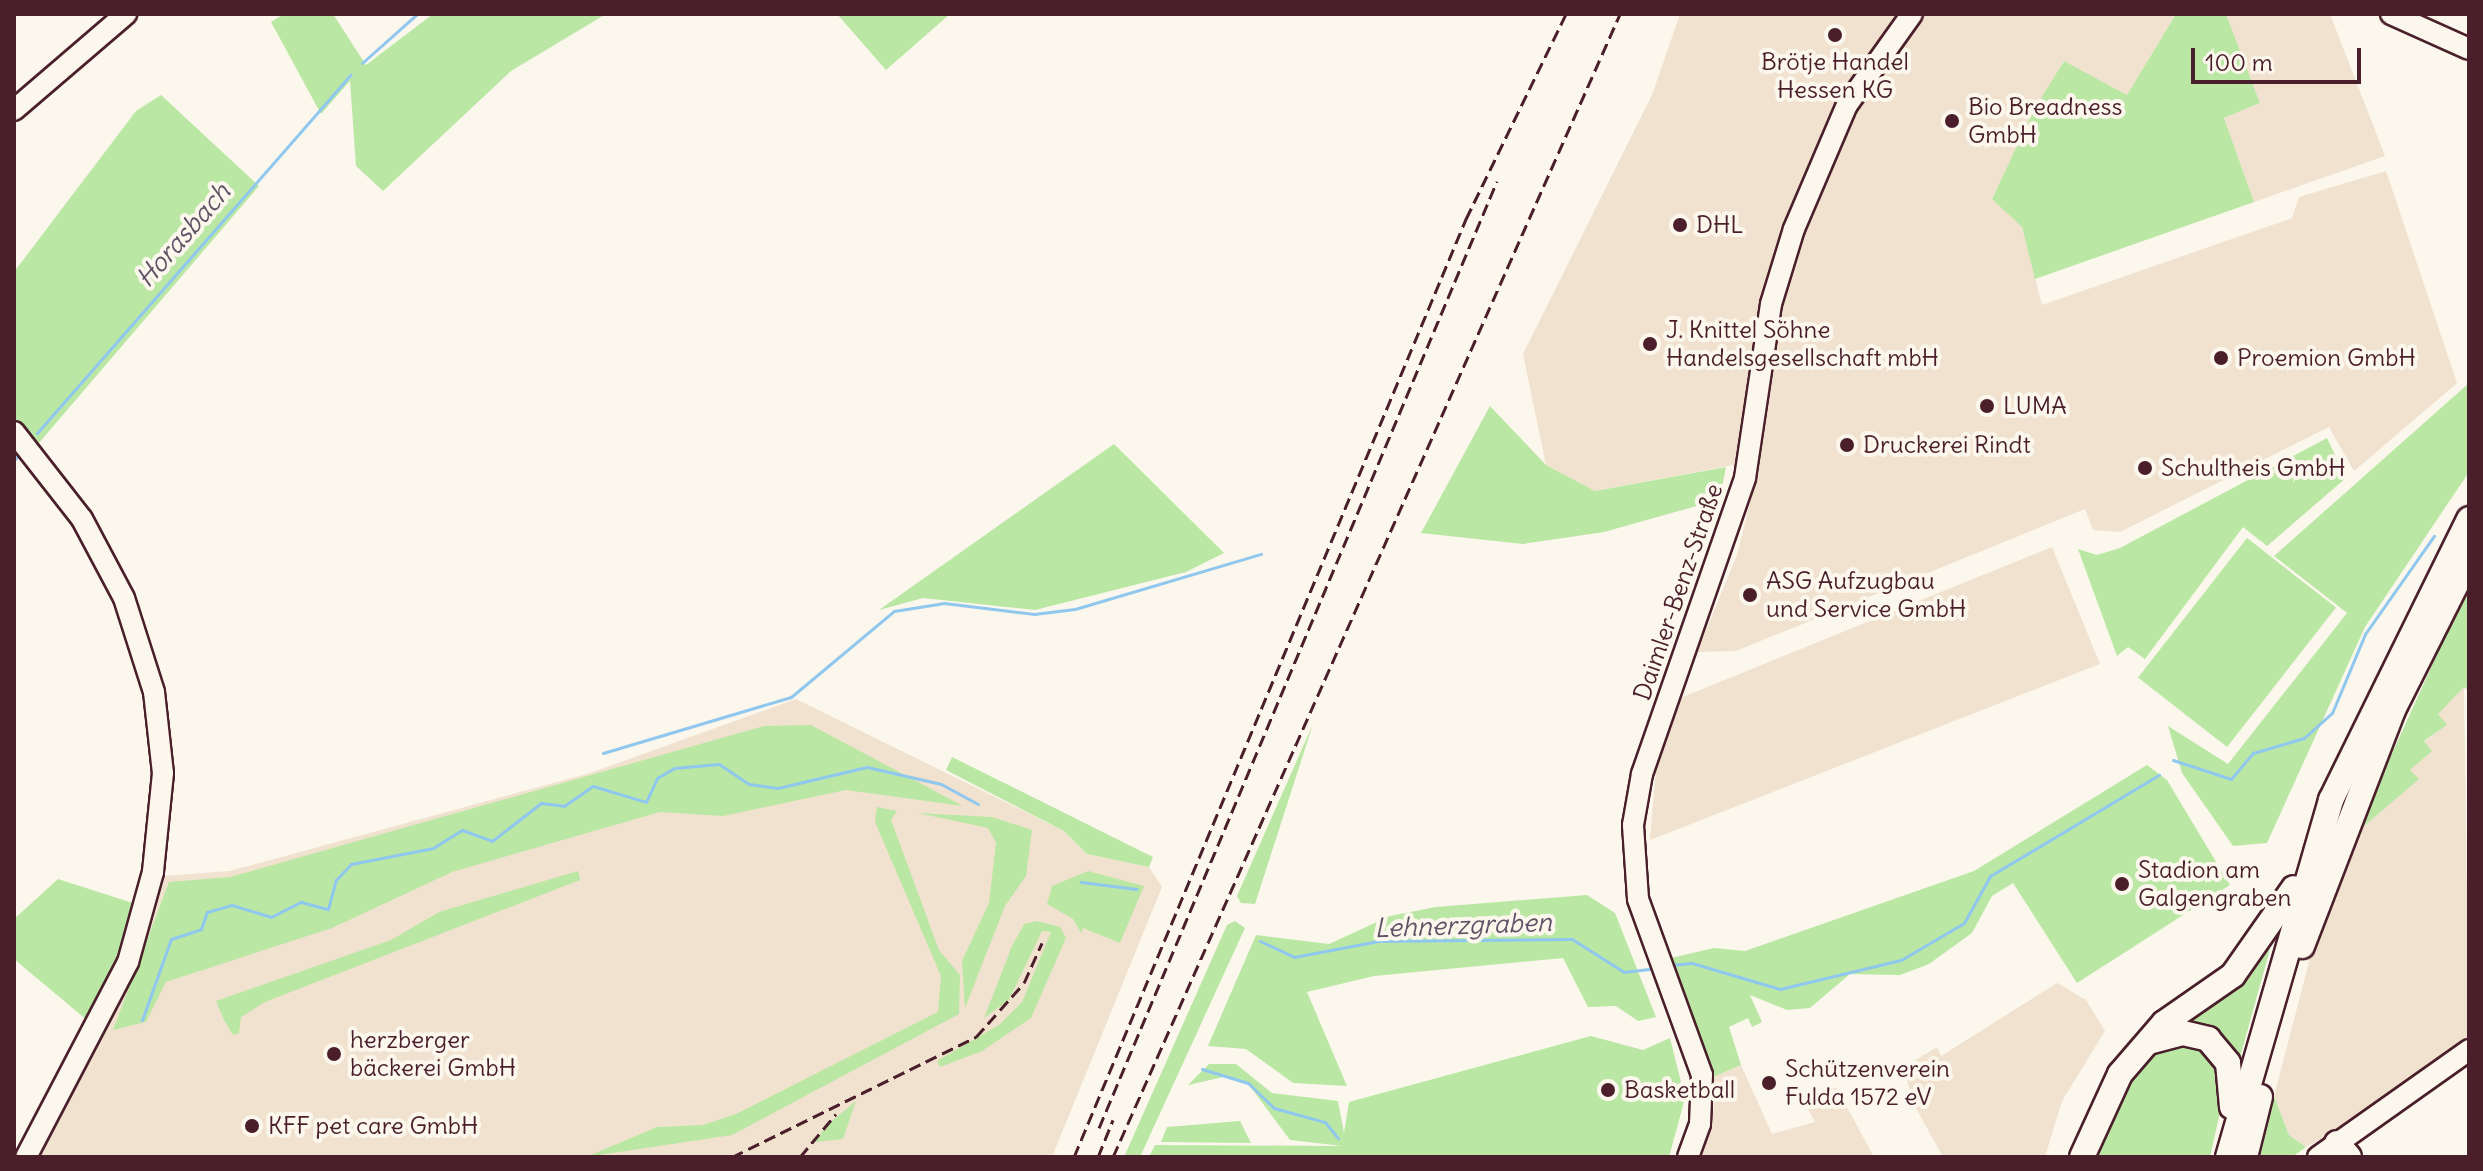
<!DOCTYPE html>
<meta charset="utf-8">
<style>
body{margin:0}
#map{position:relative;width:2483px;height:1171px;overflow:hidden;background:#fbf7ec;font-family:Delius,sans-serif}
div>[style]{position:absolute}
[style*='--x']{left:calc(var(--x)*1px);top:calc(var(--y)*1px);width:calc(var(--w)*1px);rotate:calc(var(--a)*1deg)}
.built>*{inset:0;background:#f1e2cf}
.green>*{inset:0;background:#bbe7a4;transform-origin:0 0}
.stream>*{height:3px;margin:-1.5px;padding:0 1.5px;transform-origin:1.5px;border-radius:1.5px;background:#8fc7ee}
.roads{filter:drop-shadow(2px 0 #4a1f2b) drop-shadow(-2px 0 #4a1f2b) drop-shadow(0 2px #4a1f2b) drop-shadow(0 -2px #4a1f2b)}
.secondary>*{height:20px;margin:-10px;padding:0 10px;transform-origin:10px;border-radius:10px;background:#fbf7ec}
.highway>*{height:24px;margin:-12px;padding:0 12px;transform-origin:12px;border-radius:12px;background:#fbf7ec}
.rail>*{height:3px;margin-top:-1.5px;transform-origin:0;background:repeating-linear-gradient(90deg,#4a1f2b 0 12px,transparent 0 18px)}
.dots>*{width:22px;height:22px;translate:-50% -50%;box-sizing:border-box;border:4px solid #fbf7ec;border-radius:50%}
span{translate:-50% -50%;white-space:nowrap;text-align:center;line-height:1.15;-webkit-text-stroke:8px #fbf7ec;paint-order:stroke}
.poi-label{font-size:24px;color:#4a1f2b}
.left{translate:0 -50%;text-align:left}
.street-label{font-size:24px;color:#4a1f2b}
.water-label{font-size:26px;color:#5f5166;font-style:italic}
.frame{position:absolute;inset:0;border:16px solid #4a1f2b;pointer-events:none}
.scale{position:absolute;left:2191px;top:48px;width:170px;height:36px;box-sizing:border-box;border:4px solid #4a1f2b;border-top:0;padding-left:10px;font-size:24px;line-height:28px;white-space:nowrap;color:#4a1f2b;-webkit-text-stroke:6px #fbf7ec;paint-order:stroke}
</style>
<div id="map">
<div class="built">
<i style="clip-path:polygon(1680px 14px,2176px 14px,2127px 95px,2063px 61px,1992px 198px,2022px 227px,2042px 305px,2292px 218px,2299px 197px,2386px 171px,2457px 383px,2354px 471px,2329px 427px,2120px 532px,2093px 530px,2085px 509px,1736px 651px,1697px 652px,1737px 555px,1755px 483px,1733px 465px,1595px 491px,1546px 465px,1523px 354px,1652px 95px)"></i>
<i style="clip-path:polygon(2226px 14px,2330px 14px,2385px 156px,2254px 202px,2224px 118px,2260px 103px)"></i>
<i style="clip-path:polygon(2052px 547px,2100px 664px,1650px 840px,1656px 769px,1678px 699px)"></i>
<i style="clip-path:polygon(2464px 687px,2469px 1036px,2364px 1115px,2306px 1147px,2289px 1135px,2274px 1096px,2314px 943px,2356px 833px,2418px 779px,2410px 770px,2424px 742px,2446px 725px,2437px 714px)"></i>
<i style="clip-path:polygon(796px 699px,1064px 831px,1087px 854px,1149px 867px,1162px 887px,1052px 1157px,36px 1157px,121px 997px,164px 876px,230px 871px,590px 773px)"></i>
<i style="clip-path:polygon(2057px 983px,2086px 1000px,2105px 1031px,2062px 1101px,2045px 1157px,1943px 1157px,1913px 1103px,1904px 1067px,1937px 1047px,1941px 1056px)"></i>
<i style="clip-path:polygon(1741px 1065px,1772px 1134px,1815px 1122px,1803px 1100px,1836px 1087px,1874px 1157px,1698px 1157px,1714px 1108px,1711px 1078px)"></i>
</div>
<div class="green">
<i style="clip-path:polygon(284px 14px,333px 14px,366px 65px,433px 14px,606px 14px,511px 71px,383px 191px,356px 166px,350px 81px,321px 114px,271px 22px)"></i>
<i style="clip-path:polygon(837px 14px,950px 14px,886px 70px)"></i>
<i style="clip-path:polygon(2176px 14px,2226px 14px,2260px 103px,2224px 118px,2254px 202px,2035px 279px,2022px 227px,1992px 199px,2035px 108px,2064px 61px,2127px 95px)"></i>
<i style="clip-path:polygon(161px 95px,259px 186px,38px 444px,14px 417px,14px 272px,136px 111px)"></i>
<i style="clip-path:polygon(2468px 384px,2469px 472px,2365px 627px,2267px 843px,2233px 846px,2182px 773px,2168px 726px,2228px 764px,2347px 613px,2274px 556px)"></i>
<i style="clip-path:polygon(1490px 406px,1546px 465px,1595px 491px,1726px 467px,1718px 508px,1711px 502px,1604px 532px,1523px 544px,1421px 533px)"></i>
<i style="clip-path:polygon(2327px 438px,2346px 478px,2267px 546px,2243px 527px,2145px 659px,2128px 647px,2117px 656px,2078px 549px,2097px 555px,2120px 548px)"></i>
<i style="clip-path:polygon(1114px 444px,1224px 553px,1186px 572px,1035px 610px,923px 598px,879px 610px)"></i>
<i style="left:2247px;top:538px;width:113px;height:177px;rotate:38deg"></i>
<i style="clip-path:polygon(2469px 584px,2469px 691px,2464px 687px,2438px 714px,2447px 725px,2424px 741px,2432px 751px,2410px 770px,2419px 779px,2356px 833px)"></i>
<i style="clip-path:polygon(1313px 724px,1255px 904px,1241px 903px,1237px 896px)"></i>
<i style="clip-path:polygon(811px 725px,963px 806px,846px 790px,723px 816px,660px 812px,452px 872px,332px 928px,166px 982px,146px 1022px,113px 1030px,169px 882px,230px 877px,764px 726px)"></i>
<i style="clip-path:polygon(952px 757px,1153px 857px,1149px 867px,1087px 854px,1064px 831px,946px 770px)"></i>
<i style="clip-path:polygon(2147px 765px,2167px 780px,2230px 885px,2077px 983px,2013px 883px,1992px 896px,1972px 933px,1929px 964px,1900px 975px,1850px 974px,1810px 1008px,1787px 1010px,1750px 995px,1762px 1022px,1752px 1027px,1748px 1018px,1729px 1027px,1741px 1065px,1711px 1078px,1658px 961px,1714px 948px,1745px 951px,1974px 871px)"></i>
<i style="clip-path:polygon(877px 807px,897px 811px,891px 820px,939px 950px,960px 975px,959px 1014px,732px 1135px,586px 1157px,657px 1127px,703px 1125px,736px 1114px,938px 1012px,941px 976px,875px 822px)"></i>
<i style="clip-path:polygon(918px 813px,992px 817px,1032px 830px,1026px 876px,1005px 906px,965px 1008px,962px 961px,989px 903px,996px 843px,988px 828px)"></i>
<i style="clip-path:polygon(578px 871px,580px 880px,265px 1002px,241px 1017px,239px 1033px,233px 1035px,224px 1020px,216px 1001px,391px 940px,439px 912px)"></i>
<i style="clip-path:polygon(1088px 871px,1144px 886px,1120px 943px,1083px 928px,1081px 933px,1073px 919px,1047px 904px,1052px 886px)"></i>
<i style="clip-path:polygon(58px 879px,139px 905px,88px 1021px,14px 959px,14px 919px)"></i>
<i style="clip-path:polygon(1587px 895px,1615px 913px,1656px 1017px,1638px 1021px,1616px 1006px,1588px 1007px,1563px 958px,1374px 976px,1307px 992px,1347px 1086px,1293px 1083px,1246px 1049px,1208px 1046px,1256px 935px,1329px 944px,1390px 916px,1436px 907px)"></i>
<i style="clip-path:polygon(1037px 921px,1060px 927px,1066px 938px,1031px 1018px,982px 1051px,940px 1067px,937px 1061px,999px 1025px,1022px 1002px,1051px 932px,1042px 931px,1009px 1000px,984px 1018px,1012px 946px,1024px 924px)"></i>
<i style="clip-path:polygon(1235px 921px,1245px 928px,1140px 1157px,1124px 1157px,1227px 925px)"></i>
<i style="clip-path:polygon(2271px 939px,2269px 953px,2237px 1068px,2172px 1024px)"></i>
<i style="clip-path:polygon(1591px 1036px,1643px 1050px,1670px 1038px,1685px 1098px,1669px 1157px,1149px 1157px,1155px 1145px,1342px 1146px,1290px 1140px,1249px 1085px,1228px 1076px,1188px 1085px,1209px 1064px,1236px 1064px,1272px 1093px,1338px 1101px,1344px 1133px,1349px 1102px)"></i>
<i style="clip-path:polygon(2194px 1042px,2218px 1057px,2224px 1095px,2210px 1157px,2091px 1157px,2123px 1086px,2158px 1048px)"></i>
<i style="clip-path:polygon(2274px 1096px,2289px 1135px,2306px 1147px,2292px 1157px,2260px 1157px)"></i>
<i style="clip-path:polygon(856px 1101px,843px 1139px,815px 1142px,826px 1126px)"></i>
<i style="clip-path:polygon(1240px 1121px,1251px 1143px,1161px 1142px,1167px 1127px)"></i>
</div>
<div class="stream">
<i style="--x:362;--y:63;--w:74;--a:-41.7"></i>
<i style="--x:37;--y:433;--w:476;--a:-48.8"></i>
<i style="--x:14;--y:460;--w:4;--a:-45"></i>
<i style="--x:603;--y:753;--w:196;--a:-16.6"></i>
<i style="--x:791;--y:697;--w:134;--a:-39.9"></i>
<i style="--x:894;--y:611;--w:51;--a:-9.1"></i>
<i style="--x:944;--y:603;--w:91;--a:7"></i>
<i style="--x:1034;--y:614;--w:41;--a:-7"></i>
<i style="--x:1075;--y:609;--w:194;--a:-16.5"></i>
<i style="--x:2173;--y:760;--w:61;--a:18.1"></i>
<i style="--x:2231;--y:779;--w:34;--a:-50"></i>
<i style="--x:2253;--y:753;--w:53;--a:-16.4"></i>
<i style="--x:2304;--y:738;--w:38;--a:-42"></i>
<i style="--x:2332;--y:713;--w:86;--a:-67.3"></i>
<i style="--x:2365;--y:634;--w:120;--a:-54.9"></i>
<i style="--x:1081;--y:882;--w:56;--a:7.1"></i>
<i style="--x:1260;--y:941;--w:38;--a:25"></i>
<i style="--x:1294;--y:957;--w:86;--a:-10.7"></i>
<i style="--x:1379;--y:941;--w:193;--a:-0.6"></i>
<i style="--x:1572;--y:939;--w:62;--a:32.4"></i>
<i style="--x:1624;--y:972;--w:31;--a:-7"></i>
<i style="--x:1670;--y:965;--w:22;--a:-5"></i>
<i style="--x:1692;--y:963;--w:92;--a:16.5"></i>
<i style="--x:1780;--y:989;--w:124;--a:-13.5"></i>
<i style="--x:1901;--y:960;--w:73;--a:-30.4"></i>
<i style="--x:1964;--y:923;--w:54;--a:-61"></i>
<i style="--x:1990;--y:876;--w:197;--a:-30.9"></i>
<i style="--x:142;--y:1020;--w:86;--a:-70.3"></i>
<i style="--x:171;--y:939;--w:32;--a:-18"></i>
<i style="--x:201;--y:929;--w:18;--a:-71"></i>
<i style="--x:207;--y:912;--w:26;--a:-16"></i>
<i style="--x:232;--y:905;--w:41;--a:17.1"></i>
<i style="--x:271;--y:917;--w:34;--a:-27"></i>
<i style="--x:301;--y:902;--w:28;--a:15"></i>
<i style="--x:328;--y:909;--w:30;--a:-75"></i>
<i style="--x:336;--y:880;--w:22;--a:-47"></i>
<i style="--x:351;--y:864;--w:84;--a:-11"></i>
<i style="--x:433;--y:848;--w:34;--a:-32"></i>
<i style="--x:462;--y:830;--w:32;--a:20"></i>
<i style="--x:492;--y:841;--w:62;--a:-37.8"></i>
<i style="--x:541;--y:803;--w:23;--a:7"></i>
<i style="--x:564;--y:806;--w:35;--a:-35"></i>
<i style="--x:593;--y:786;--w:55;--a:16.8"></i>
<i style="--x:646;--y:802;--w:26;--a:-65"></i>
<i style="--x:657;--y:778;--w:20;--a:-30"></i>
<i style="--x:674;--y:768;--w:45;--a:-5.1"></i>
<i style="--x:719;--y:764;--w:36;--a:34"></i>
<i style="--x:749;--y:784;--w:29;--a:8"></i>
<i style="--x:778;--y:788;--w:91;--a:-13.3"></i>
<i style="--x:867;--y:767;--w:76;--a:12.9"></i>
<i style="--x:941;--y:784;--w:42;--a:28.4"></i>
<i style="--x:1202;--y:1069;--w:48;--a:16.9"></i>
<i style="--x:1248;--y:1083;--w:36;--a:44"></i>
<i style="--x:1274;--y:1108;--w:53;--a:15.4"></i>
<i style="--x:1325;--y:1122;--w:21;--a:51"></i>
</div>
<div class="roads">
<div class="secondary">
<i style="--x:2391;--y:14;--w:85;--a:24.2"></i>
<i style="--x:14;--y:110;--w:148;--a:-40.6"></i>
<i style="--x:14;--y:432;--w:110;--a:52"></i>
<i style="--x:82;--y:519;--w:89;--a:62"></i>
<i style="--x:124;--y:598;--w:99;--a:72.3"></i>
<i style="--x:154;--y:692;--w:81;--a:83.7"></i>
<i style="--x:163;--y:773;--w:100;--a:95.8"></i>
<i style="--x:153;--y:872;--w:93;--a:105.5"></i>
<i style="--x:128;--y:962;--w:220;--a:117.6"></i>
<i style="--x:1688;--y:1157;--w:35;--a:-70"></i>
<i style="--x:1700;--y:1124;--w:49;--a:-87.7"></i>
<i style="--x:1702;--y:1075;--w:187;--a:-110"></i>
<i style="--x:1638;--y:899;--w:74;--a:-93.9"></i>
<i style="--x:1633;--y:825;--w:52;--a:-80"></i>
<i style="--x:1642;--y:774;--w:313;--a:-70.8"></i>
<i style="--x:1745;--y:478;--w:176;--a:-81.5"></i>
<i style="--x:1771;--y:304;--w:78;--a:-73"></i>
<i style="--x:1794;--y:229;--w:135;--a:-66.9"></i>
<i style="--x:1847;--y:105;--w:112;--a:-54.5"></i>
<i style="--x:2318;--y:1157;--w:185;--a:-35.3"></i>
</div>
<div class="highway">
<i style="--x:2302;--y:946;--w:253;--a:-68.9"></i>
<i style="--x:2393;--y:710;--w:169;--a:-63.3"></i>
<i style="--x:2149;--y:1042;--w:35;--a:-15"></i>
<i style="--x:2183;--y:1033;--w:26;--a:13"></i>
<i style="--x:2208;--y:1039;--w:31;--a:50"></i>
<i style="--x:2228;--y:1063;--w:44;--a:84.8"></i>
<i style="--x:2337;--y:1143;--w:18;--a:49"></i>
<i style="--x:2082;--y:1157;--w:91;--a:-65.4"></i>
<i style="--x:2120;--y:1074;--w:67;--a:-49.2"></i>
<i style="--x:2164;--y:1023;--w:84;--a:-34.8"></i>
<i style="--x:2233;--y:975;--w:106;--a:-55"></i>
<i style="--x:2228;--y:1157;--w:372;--a:-73.9"></i>
<i style="--x:2331;--y:800;--w:313;--a:-63.8"></i>
<i style="--x:2245;--y:1157;--w:62;--a:-76"></i>
</div>
</div>
<div class="rail">
<i style="--x:1099;--y:1128;--w:1027;--a:-67.2"></i>
<i style="--x:732;--y:1157;--w:272;--a:-26.2"></i>
<i style="--x:976;--y:1037;--w:72;--a:-48.4"></i>
<i style="--x:1024;--y:983;--w:44;--a:-65.8"></i>
<i style="--x:800;--y:1157;--w:56;--a:-50.1"></i>
<i style="--x:1074;--y:1157;--w:1017;--a:-67.32"></i>
<i style="--x:1466;--y:219;--w:228;--a:-64"></i>
<i style="--x:1098;--y:1157;--w:40;--a:-68"></i>
<i style="--x:1113;--y:1157;--w:1250;--a:-66.08"></i>
</div>
<div class="dots">
<i style="left:1835px;top:35px;background:#4a1f2b"></i>
<i style="left:1952px;top:121px;background:#4a1f2b"></i>
<i style="left:1680px;top:225px;background:#4a1f2b"></i>
<i style="left:1650px;top:344px;background:#4a1f2b"></i>
<i style="left:2221px;top:358px;background:#4a1f2b"></i>
<i style="left:1987px;top:406px;background:#4a1f2b"></i>
<i style="left:1847px;top:445px;background:#4a1f2b"></i>
<i style="left:2145px;top:468px;background:#4a1f2b"></i>
<i style="left:1750px;top:595px;background:#4a1f2b"></i>
<i style="left:2122px;top:884px;background:#4a1f2b"></i>
<i style="left:334px;top:1054px;background:#4a1f2b"></i>
<i style="left:1769px;top:1083px;background:#4a1f2b"></i>
<i style="left:1608px;top:1090px;background:#4a1f2b"></i>
<i style="left:252px;top:1126px;background:#4a1f2b"></i>
</div>
<div class="poi-label">
<span style="left:1835px;top:76px">Brötje Handel<br>Hessen KG</span>
<span class="left" style="left:1968px;top:121px">Bio Breadness<br>GmbH</span>
<span class="left" style="left:1696px;top:225px">DHL</span>
<span class="left" style="left:1666px;top:344px">J. Knittel Söhne<br>Handelsgesellschaft mbH</span>
<span class="left" style="left:2237px;top:358px">Proemion GmbH</span>
<span class="left" style="left:2003px;top:406px">LUMA</span>
<span class="left" style="left:1863px;top:445px">Druckerei Rindt</span>
<span class="left" style="left:2161px;top:468px">Schultheis GmbH</span>
<span class="left" style="left:1766px;top:595px">ASG Aufzugbau<br>und Service GmbH</span>
<span class="left" style="left:2138px;top:884px">Stadion am<br>Galgengraben</span>
<span class="left" style="left:350px;top:1054px">herzberger<br>bäckerei GmbH</span>
<span class="left" style="left:1785px;top:1083px">Schützenverein<br>Fulda 1572 eV</span>
<span class="left" style="left:1624px;top:1090px">Basketball</span>
<span class="left" style="left:268px;top:1126px">KFF pet care GmbH</span>
</div>
<div class="street-label">
<span style="left:1678px;top:592px;rotate:-71deg">Daimler-Benz-Straße</span>
</div>
<div class="water-label">
<span style="left:183px;top:235px;rotate:-49deg">Horasbach</span>
<span style="left:1463px;top:925px;rotate:-2deg">Lehnerzgraben</span>
</div>
<div class="frame"></div>
<div class="scale">100 m</div>
</div>
